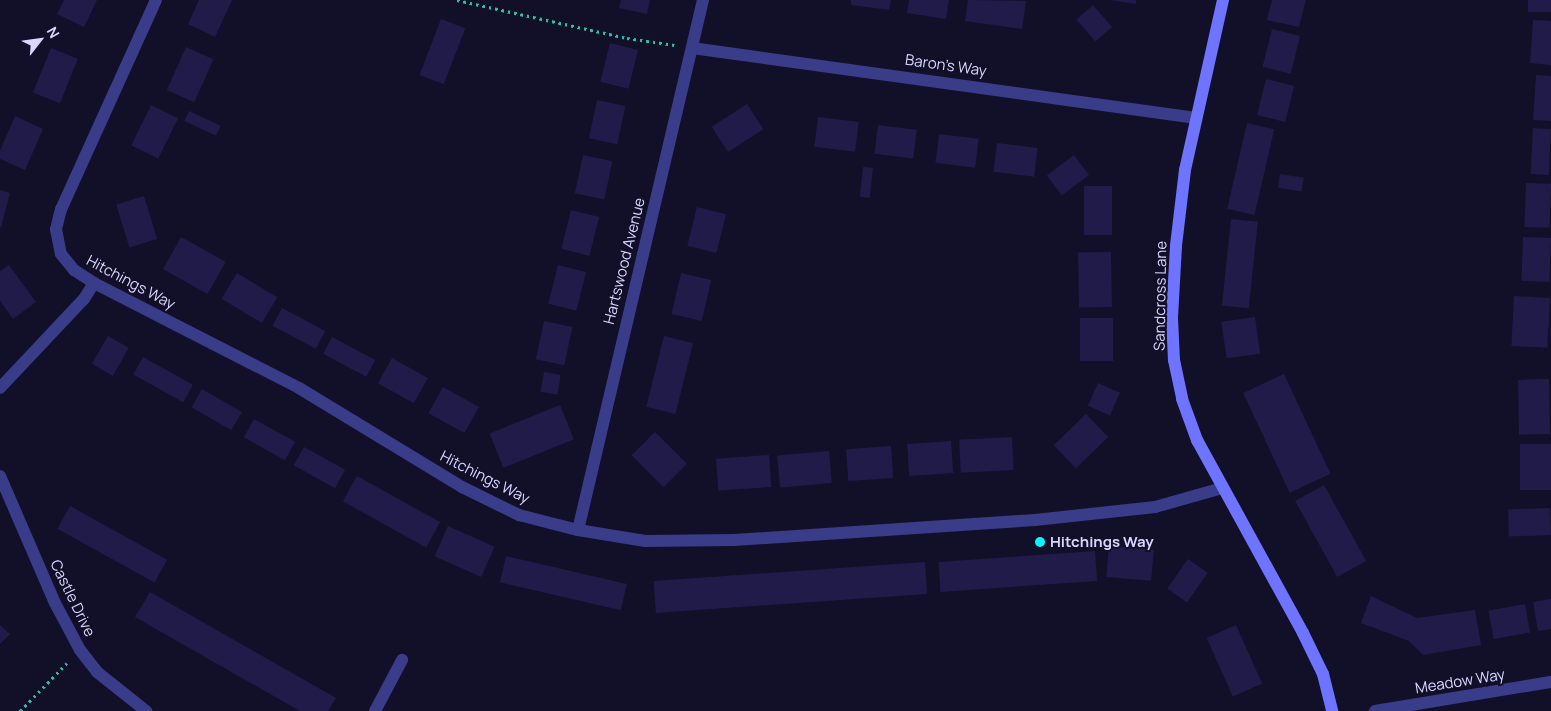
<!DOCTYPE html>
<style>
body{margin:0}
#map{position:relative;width:1551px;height:711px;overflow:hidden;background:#120f28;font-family:Manrope,sans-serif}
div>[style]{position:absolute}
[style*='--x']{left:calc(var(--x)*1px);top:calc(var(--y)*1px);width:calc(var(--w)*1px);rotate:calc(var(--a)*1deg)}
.building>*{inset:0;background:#211b4a;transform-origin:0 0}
.path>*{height:3px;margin-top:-1.5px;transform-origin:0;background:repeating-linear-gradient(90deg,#2dbdaa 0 2.5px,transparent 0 6.5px)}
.street>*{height:12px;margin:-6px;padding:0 6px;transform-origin:6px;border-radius:6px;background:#393c88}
.secondary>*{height:12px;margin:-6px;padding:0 6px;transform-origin:6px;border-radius:6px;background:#6e74ff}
.dots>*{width:14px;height:14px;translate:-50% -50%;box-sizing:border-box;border:2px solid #120f28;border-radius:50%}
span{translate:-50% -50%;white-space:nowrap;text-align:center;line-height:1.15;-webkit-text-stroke:4px #120f28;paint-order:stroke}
.street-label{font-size:15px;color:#d9d7ff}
.poi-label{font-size:15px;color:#d9d7ff;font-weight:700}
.left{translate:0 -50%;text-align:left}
.north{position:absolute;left:15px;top:15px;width:50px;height:50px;-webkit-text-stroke:4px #120f28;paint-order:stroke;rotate:60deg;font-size:14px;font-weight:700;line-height:20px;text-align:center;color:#d9d7ff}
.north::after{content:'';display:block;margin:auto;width:18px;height:22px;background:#d9d7ff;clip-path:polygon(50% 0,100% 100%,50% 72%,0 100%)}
</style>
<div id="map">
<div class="building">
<i style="clip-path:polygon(64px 0,97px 0,84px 27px,57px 14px)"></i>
<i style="clip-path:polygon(199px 0,232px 0,215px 37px,188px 24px)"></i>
<i style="clip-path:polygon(621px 0,650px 0,647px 14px,619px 8px)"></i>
<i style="clip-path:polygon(851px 0,891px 0,889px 10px,851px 5px)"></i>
<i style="clip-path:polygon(909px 0,949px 0,946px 19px,907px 13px)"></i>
<i style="clip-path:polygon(968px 0,1026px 1px,1022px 29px,965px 21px)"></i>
<i style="clip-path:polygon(1111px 0,1136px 0,1136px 4px)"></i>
<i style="clip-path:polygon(1272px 0,1306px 0,1299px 27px,1267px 20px)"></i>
<i style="left:1528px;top:0;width:23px;height:12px"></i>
<i style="left:1093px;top:5px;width:29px;height:22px;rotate:49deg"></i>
<i style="left:441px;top:19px;width:26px;height:60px;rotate:21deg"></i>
<i style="clip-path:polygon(1533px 20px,1551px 21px,1551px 65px,1530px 63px)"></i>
<i style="left:1272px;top:29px;width:29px;height:39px;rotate:14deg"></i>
<i style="left:610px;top:43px;width:29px;height:40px;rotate:14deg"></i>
<i style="left:186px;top:47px;width:30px;height:47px;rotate:24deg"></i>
<i style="left:51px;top:48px;width:29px;height:48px;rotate:22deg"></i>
<i style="clip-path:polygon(1536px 75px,1551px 76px,1551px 121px,1533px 120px)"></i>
<i style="left:1266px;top:79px;width:29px;height:37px;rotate:14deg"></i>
<i style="left:597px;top:100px;width:29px;height:39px;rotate:12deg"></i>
<i style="left:747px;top:104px;width:30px;height:42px;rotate:57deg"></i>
<i style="left:151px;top:105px;width:30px;height:45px;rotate:26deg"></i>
<i style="left:189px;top:111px;width:35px;height:11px;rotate:25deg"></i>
<i style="clip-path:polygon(15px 116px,43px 129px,25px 170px,0 159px,0 151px)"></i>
<i style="left:818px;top:117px;width:41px;height:30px;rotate:7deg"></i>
<i style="left:1247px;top:123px;width:28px;height:88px;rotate:13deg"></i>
<i style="left:878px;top:125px;width:39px;height:29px;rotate:7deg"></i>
<i style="left:1533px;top:128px;width:18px;height:46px;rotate:3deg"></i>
<i style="left:939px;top:134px;width:40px;height:29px;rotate:7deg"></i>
<i style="left:997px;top:143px;width:41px;height:29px;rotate:7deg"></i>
<i style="left:583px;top:155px;width:30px;height:39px;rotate:12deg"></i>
<i style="left:1074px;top:155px;width:25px;height:34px;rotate:53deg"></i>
<i style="left:863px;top:167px;width:10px;height:30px;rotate:6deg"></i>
<i style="left:1280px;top:174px;width:24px;height:14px;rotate:9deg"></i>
<i style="left:1526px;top:183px;width:25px;height:44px;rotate:2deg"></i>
<i style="left:1084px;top:186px;width:28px;height:49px"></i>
<i style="clip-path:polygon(0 190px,10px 193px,1px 227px,0 227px)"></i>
<i style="left:144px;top:196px;width:45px;height:29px;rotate:73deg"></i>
<i style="left:697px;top:207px;width:30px;height:40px;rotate:14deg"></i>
<i style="left:571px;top:210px;width:29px;height:40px;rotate:14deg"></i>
<i style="left:1231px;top:219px;width:27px;height:87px;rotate:6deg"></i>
<i style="left:181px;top:237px;width:51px;height:37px;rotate:29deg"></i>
<i style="left:1523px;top:237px;width:28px;height:44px;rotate:2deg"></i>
<i style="left:1111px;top:252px;width:55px;height:33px;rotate:89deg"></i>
<i style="clip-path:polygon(9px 265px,36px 302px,13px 319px,0 301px,0 271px)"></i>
<i style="left:558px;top:265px;width:29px;height:40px;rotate:14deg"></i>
<i style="left:237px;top:273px;width:47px;height:30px;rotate:31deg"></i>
<i style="left:681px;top:273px;width:31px;height:42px;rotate:13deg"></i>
<i style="left:1514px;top:296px;width:36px;height:50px;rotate:3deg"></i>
<i style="left:282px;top:308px;width:49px;height:20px;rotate:28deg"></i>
<i style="left:1255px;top:317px;width:37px;height:34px;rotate:82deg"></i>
<i style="left:1080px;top:318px;width:33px;height:43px"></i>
<i style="left:544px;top:321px;width:29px;height:39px;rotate:12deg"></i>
<i style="left:108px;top:336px;width:24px;height:32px;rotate:30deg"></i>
<i style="left:664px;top:336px;width:30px;height:73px;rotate:14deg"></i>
<i style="left:332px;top:337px;width:49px;height:19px;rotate:28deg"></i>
<i style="left:143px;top:357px;width:57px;height:20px;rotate:29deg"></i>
<i style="left:392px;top:358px;width:41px;height:29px;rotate:29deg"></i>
<i style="left:544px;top:372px;width:17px;height:20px;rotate:10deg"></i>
<i style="left:1284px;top:374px;width:110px;height:45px;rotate:65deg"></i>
<i style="left:1549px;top:379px;width:55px;height:31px;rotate:89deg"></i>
<i style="left:1098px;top:383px;width:24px;height:25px;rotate:24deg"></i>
<i style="left:443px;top:387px;width:41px;height:30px;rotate:29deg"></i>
<i style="left:202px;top:389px;width:46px;height:21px;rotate:30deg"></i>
<i style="left:560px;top:405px;width:37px;height:76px;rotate:68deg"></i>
<i style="left:1086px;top:414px;width:32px;height:45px;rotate:46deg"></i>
<i style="left:254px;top:419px;width:47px;height:21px;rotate:29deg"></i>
<i style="left:655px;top:432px;width:45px;height:33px;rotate:45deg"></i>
<i style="left:1012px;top:437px;width:33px;height:53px;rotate:87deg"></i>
<i style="left:951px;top:441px;width:32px;height:44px;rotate:86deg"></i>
<i style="left:1551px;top:444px;width:46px;height:31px;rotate:90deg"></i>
<i style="left:891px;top:446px;width:32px;height:45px;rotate:86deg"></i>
<i style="left:304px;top:447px;width:47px;height:21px;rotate:29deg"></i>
<i style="left:829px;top:451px;width:32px;height:52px;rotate:85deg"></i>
<i style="left:769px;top:455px;width:32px;height:53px;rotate:86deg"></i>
<i style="left:357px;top:476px;width:95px;height:29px;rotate:29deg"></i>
<i style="left:1324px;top:485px;width:87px;height:33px;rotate:61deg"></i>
<i style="left:70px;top:506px;width:111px;height:26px;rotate:29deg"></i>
<i style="left:1550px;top:508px;width:27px;height:42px;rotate:88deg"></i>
<i style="left:448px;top:526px;width:51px;height:33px;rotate:24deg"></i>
<i style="left:1109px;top:546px;width:45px;height:31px;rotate:5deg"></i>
<i style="left:1095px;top:551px;width:30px;height:157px;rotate:86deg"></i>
<i style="left:506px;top:556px;width:124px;height:27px;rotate:13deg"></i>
<i style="left:1188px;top:559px;width:24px;height:36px;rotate:35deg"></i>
<i style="left:925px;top:562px;width:32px;height:272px;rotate:86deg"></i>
<i style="clip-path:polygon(150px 592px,336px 698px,328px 711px,300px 711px,135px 617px)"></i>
<i style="clip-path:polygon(1371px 596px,1417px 618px,1475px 610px,1481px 645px,1423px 655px,1409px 641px,1361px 623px)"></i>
<i style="clip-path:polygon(1551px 599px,1551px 629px,1538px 631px,1533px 602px)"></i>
<i style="left:1525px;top:604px;width:29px;height:37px;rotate:80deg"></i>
<i style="clip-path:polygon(0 625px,10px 634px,0 644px)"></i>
<i style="left:1236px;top:625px;width:64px;height:32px;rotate:66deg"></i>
</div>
<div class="path">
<i style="--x:457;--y:0;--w:174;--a:12.6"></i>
<i style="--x:627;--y:38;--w:48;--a:8.5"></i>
<i style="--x:20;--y:711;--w:67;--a:-45.6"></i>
</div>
<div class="street">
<i style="--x:156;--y:0;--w:230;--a:114.4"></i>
<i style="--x:61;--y:209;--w:21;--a:104"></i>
<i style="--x:56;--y:229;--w:25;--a:79"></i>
<i style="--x:61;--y:254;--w:21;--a:51"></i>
<i style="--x:74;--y:270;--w:24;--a:33"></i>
<i style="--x:94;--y:283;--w:230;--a:27.1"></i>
<i style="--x:299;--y:388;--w:191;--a:31.3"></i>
<i style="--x:462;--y:487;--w:64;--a:26.2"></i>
<i style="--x:519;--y:515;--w:61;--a:14.3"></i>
<i style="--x:578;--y:530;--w:68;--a:9.3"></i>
<i style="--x:645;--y:541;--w:89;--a:-0.6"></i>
<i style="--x:734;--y:540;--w:302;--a:-3.8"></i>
<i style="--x:1035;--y:520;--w:121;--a:-6.2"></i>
<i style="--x:1155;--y:507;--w:70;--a:-15.8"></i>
<i style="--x:692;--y:48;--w:509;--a:7.91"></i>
<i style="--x:0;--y:388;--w:122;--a:-46.7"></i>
<i style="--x:84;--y:299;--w:19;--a:-58"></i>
<i style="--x:0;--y:476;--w:138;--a:66.6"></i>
<i style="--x:55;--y:603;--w:53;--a:62"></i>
<i style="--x:80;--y:650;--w:28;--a:52"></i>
<i style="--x:97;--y:672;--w:63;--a:38.5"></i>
<i style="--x:578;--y:530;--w:545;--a:-76.73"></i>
<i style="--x:375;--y:711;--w:58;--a:-62.1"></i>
<i style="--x:1375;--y:711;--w:178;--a:-9.4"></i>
</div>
<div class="secondary">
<i style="--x:1223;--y:0;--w:174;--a:102.6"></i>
<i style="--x:1185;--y:170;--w:77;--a:96.8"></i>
<i style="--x:1176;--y:246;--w:72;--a:93.2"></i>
<i style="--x:1172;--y:318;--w:42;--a:87.3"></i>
<i style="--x:1174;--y:360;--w:40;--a:78"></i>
<i style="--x:1182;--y:399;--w:44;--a:69.9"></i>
<i style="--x:1197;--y:440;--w:220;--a:61.2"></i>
<i style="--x:1303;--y:633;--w:46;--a:64"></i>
<i style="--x:1323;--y:674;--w:38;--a:76"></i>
</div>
<div class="dots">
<i style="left:1040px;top:542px;background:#03f7ff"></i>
</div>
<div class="street-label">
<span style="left:946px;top:65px;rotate:8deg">Baron's Way</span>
<span style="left:624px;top:261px;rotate:-76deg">Hartswood Avenue</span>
<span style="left:131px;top:282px;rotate:28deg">Hitchings Way</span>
<span style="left:1160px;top:296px;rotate:-89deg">Sandcross Lane</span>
<span style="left:485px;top:477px;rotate:27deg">Hitchings Way</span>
<span style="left:73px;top:598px;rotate:64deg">Castle Drive</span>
<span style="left:1460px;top:681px;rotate:-9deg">Meadow Way</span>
</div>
<div class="poi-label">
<span class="left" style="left:1050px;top:542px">Hitchings Way</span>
</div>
<div class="north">N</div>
</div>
